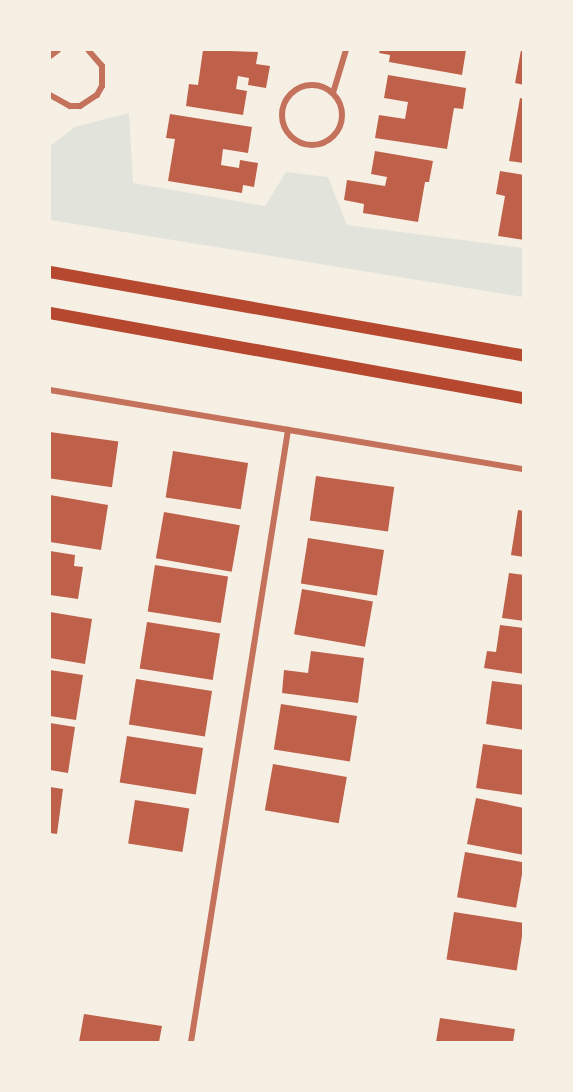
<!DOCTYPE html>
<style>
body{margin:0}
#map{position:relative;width:573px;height:1092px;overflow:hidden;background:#f6efe4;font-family:"Alegreya Sans",sans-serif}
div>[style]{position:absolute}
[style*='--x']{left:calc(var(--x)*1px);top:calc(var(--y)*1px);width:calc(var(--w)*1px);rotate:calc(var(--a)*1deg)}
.green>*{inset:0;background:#e2e4dc}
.building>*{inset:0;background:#bf614a;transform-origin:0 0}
.minor>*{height:6px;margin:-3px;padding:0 3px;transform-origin:3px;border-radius:3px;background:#c5725c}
.minor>.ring{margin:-3px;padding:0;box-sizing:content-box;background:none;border:6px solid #c5725c;border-radius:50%}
.secondary>*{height:12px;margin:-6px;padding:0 6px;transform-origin:6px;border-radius:6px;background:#b5482f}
span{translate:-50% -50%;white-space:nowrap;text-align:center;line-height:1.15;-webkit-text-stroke:4.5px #f6efe4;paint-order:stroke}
.frame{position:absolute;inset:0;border:51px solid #f6efe4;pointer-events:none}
</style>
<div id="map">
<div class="green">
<i style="clip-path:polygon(129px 113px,133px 183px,265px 206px,286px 172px,328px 177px,347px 225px,523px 248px,523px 297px,50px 220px,50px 146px,75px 127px)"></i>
</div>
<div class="building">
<i style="clip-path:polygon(203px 50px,258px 52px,256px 64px,270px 66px,266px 88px,248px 85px,249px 78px,238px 76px,236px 89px,247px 91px,243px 115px,186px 106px,189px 84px,198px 85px)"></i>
<i style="clip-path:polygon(380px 50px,466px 50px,462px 75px,389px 62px,390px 55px,379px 53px)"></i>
<i style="clip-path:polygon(521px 50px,524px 50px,524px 85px,515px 83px)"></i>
<i style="clip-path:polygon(388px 75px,466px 88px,463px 109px,454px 108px,447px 149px,375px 138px,379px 115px,405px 119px,408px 102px,384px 98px)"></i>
<i style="clip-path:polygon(520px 98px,524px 99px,524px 163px,509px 161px)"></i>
<i style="clip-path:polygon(170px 114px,252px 127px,248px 153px,223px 149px,221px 165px,239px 168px,240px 160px,258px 163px,254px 187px,243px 185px,242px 193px,168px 181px,175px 139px,166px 138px)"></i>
<i style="clip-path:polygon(375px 151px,433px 161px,429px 182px,425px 182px,418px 222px,363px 213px,364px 204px,344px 200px,347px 180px,385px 186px,387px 177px,371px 174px)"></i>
<i style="clip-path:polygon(500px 171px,524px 175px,524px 240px,498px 236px,505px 196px,496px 194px)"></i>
<i style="left:50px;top:432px;width:69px;height:46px;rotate:8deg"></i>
<i style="left:173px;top:451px;width:76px;height:47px;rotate:9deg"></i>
<i style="left:316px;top:476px;width:79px;height:45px;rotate:8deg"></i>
<i style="clip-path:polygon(50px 495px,108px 505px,101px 550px,50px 542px)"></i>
<i style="clip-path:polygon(518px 510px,524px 511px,524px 557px,511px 555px)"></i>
<i style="left:164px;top:512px;width:77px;height:47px;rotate:10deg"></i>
<i style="left:308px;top:538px;width:77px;height:46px;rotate:9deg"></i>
<i style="clip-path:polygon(50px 551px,75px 555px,74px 566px,83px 567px,78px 599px,50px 595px)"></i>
<i style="left:155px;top:565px;width:74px;height:47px;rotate:9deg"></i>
<i style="clip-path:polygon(509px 573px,524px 575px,524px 621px,502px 618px)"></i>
<i style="left:302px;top:589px;width:72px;height:46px;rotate:10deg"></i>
<i style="clip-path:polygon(50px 612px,92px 619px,85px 664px,50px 658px)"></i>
<i style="left:147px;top:622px;width:74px;height:47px;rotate:9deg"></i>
<i style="clip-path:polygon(500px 625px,524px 628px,524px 674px,484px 668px,487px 651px,496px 652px)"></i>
<i style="clip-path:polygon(311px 651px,364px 658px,358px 703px,282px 693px,284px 670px,308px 673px)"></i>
<i style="clip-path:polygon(50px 670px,83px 675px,76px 720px,50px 716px)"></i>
<i style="left:136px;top:679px;width:77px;height:46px;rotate:9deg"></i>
<i style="clip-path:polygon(492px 681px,524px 685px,524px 730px,486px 724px)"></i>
<i style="left:281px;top:704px;width:77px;height:46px;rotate:9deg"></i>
<i style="clip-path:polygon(50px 723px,75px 727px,68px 773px,50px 770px)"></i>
<i style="left:127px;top:736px;width:77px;height:47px;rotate:9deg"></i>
<i style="clip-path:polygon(483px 744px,524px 750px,524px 795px,476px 788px)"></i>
<i style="left:273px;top:764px;width:75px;height:47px;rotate:10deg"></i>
<i style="clip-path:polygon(50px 787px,63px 789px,57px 834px,50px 833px)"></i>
<i style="clip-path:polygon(476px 798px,524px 808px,524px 855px,467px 844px)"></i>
<i style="left:135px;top:800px;width:55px;height:44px;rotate:9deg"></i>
<i style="left:465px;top:852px;width:60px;height:46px;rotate:10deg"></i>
<i style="left:454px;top:912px;width:71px;height:48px;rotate:9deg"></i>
<i style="clip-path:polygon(84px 1014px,162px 1026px,159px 1042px,79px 1042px)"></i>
<i style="clip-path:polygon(440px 1018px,515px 1029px,513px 1042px,436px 1042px)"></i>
</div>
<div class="minor">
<i style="--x:50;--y:56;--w:10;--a:-37"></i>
<i class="ring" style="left:282px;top:85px;width:54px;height:54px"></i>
<i style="--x:333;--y:93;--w:45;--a:-73.2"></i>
<i style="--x:50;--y:95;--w:23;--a:29"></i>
<i style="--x:70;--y:106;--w:10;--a:0"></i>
<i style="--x:80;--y:106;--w:20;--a:-33"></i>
<i style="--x:97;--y:95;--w:10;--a:-61"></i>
<i style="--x:102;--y:86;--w:20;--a:-90"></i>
<i style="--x:102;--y:66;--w:21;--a:-131"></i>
<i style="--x:50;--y:390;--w:481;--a:9.5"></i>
<i style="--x:191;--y:1042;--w:620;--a:-80.99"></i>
</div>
<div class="secondary">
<i style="--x:50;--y:272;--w:481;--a:10"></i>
<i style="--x:50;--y:313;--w:482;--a:10.2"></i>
</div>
<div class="frame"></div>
</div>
